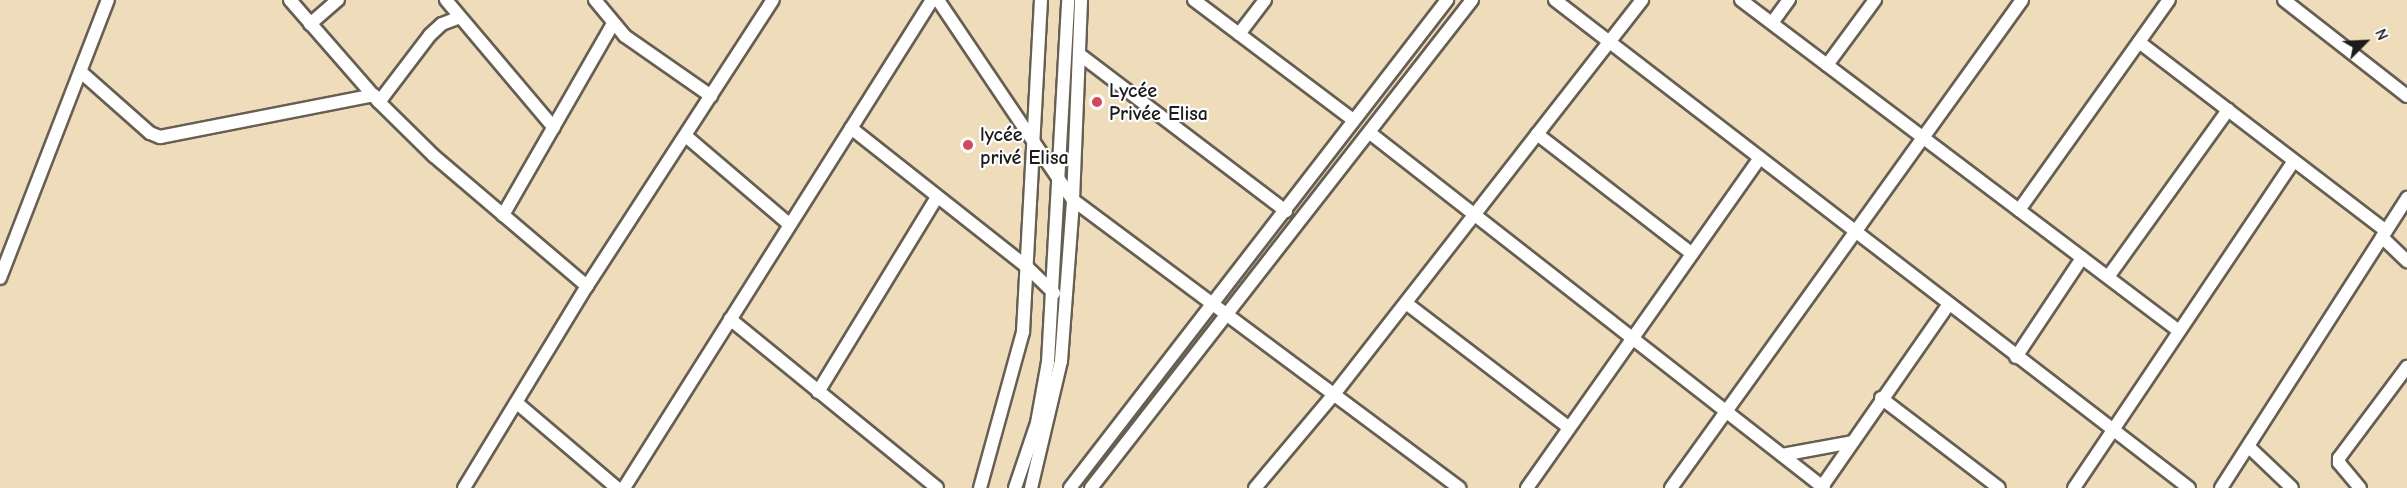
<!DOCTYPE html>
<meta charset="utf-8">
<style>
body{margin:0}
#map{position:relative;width:2407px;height:488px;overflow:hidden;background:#eedcba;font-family:"Comic Neue",sans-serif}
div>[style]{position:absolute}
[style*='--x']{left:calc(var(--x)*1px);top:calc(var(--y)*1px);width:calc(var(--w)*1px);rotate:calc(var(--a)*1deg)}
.roads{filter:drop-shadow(2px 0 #665f53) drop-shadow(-2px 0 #665f53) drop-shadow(0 2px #665f53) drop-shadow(0 -2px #665f53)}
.minor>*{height:12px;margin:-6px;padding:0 6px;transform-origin:6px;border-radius:6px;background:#fff}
.dots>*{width:16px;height:16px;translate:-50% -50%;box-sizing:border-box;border:3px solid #fff;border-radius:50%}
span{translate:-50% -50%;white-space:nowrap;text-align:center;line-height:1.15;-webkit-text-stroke:4.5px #fff;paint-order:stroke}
.poi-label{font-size:20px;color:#1c1c1c;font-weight:700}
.left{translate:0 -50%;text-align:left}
.north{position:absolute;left:2335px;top:12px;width:60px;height:60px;-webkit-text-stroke:4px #fff;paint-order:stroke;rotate:66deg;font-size:16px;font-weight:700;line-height:24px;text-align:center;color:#1c1c1c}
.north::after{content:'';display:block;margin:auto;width:21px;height:27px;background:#1c1c1c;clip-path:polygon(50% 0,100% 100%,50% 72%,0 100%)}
</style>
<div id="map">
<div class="roads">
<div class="minor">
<i style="--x:290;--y:0;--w:135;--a:48.9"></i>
<i style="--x:379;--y:102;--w:77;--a:44.5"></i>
<i style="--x:434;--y:156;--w:201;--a:40.4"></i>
<i style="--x:446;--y:0;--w:167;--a:49.8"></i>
<i style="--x:595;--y:0;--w:47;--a:50.2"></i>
<i style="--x:625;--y:36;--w:105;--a:34.9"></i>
<i style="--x:938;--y:0;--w:241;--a:56"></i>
<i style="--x:1073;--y:200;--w:482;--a:36.7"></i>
<i style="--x:1194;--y:0;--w:199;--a:37"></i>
<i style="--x:1555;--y:0;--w:800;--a:37.59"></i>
<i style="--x:1741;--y:0;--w:549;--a:37.08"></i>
<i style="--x:2284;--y:0;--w:156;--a:38"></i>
<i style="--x:1772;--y:23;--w:29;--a:-54"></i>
<i style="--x:310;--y:24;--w:37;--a:-41"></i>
<i style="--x:1239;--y:34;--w:43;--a:-52.6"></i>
<i style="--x:2139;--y:42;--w:311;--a:37.4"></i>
<i style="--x:1079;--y:54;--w:260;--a:37.2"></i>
<i style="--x:1827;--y:65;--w:81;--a:-53.6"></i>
<i style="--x:81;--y:72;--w:92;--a:41.5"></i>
<i style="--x:150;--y:133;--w:11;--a:22"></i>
<i style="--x:160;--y:137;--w:218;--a:-11.1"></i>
<i style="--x:379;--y:102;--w:84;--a:-52.7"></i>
<i style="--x:430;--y:35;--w:16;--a:-43"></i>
<i style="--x:442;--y:24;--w:19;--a:-21"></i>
<i style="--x:851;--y:128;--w:223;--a:38.3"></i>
<i style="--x:1026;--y:266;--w:39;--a:44"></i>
<i style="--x:1370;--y:133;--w:576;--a:38.02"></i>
<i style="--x:1537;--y:134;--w:196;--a:37.7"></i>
<i style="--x:687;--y:137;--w:134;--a:40.5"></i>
<i style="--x:2019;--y:210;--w:258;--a:-54.5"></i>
<i style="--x:503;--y:215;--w:220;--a:-60.1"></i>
<i style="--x:2382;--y:237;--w:35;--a:44"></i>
<i style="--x:2108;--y:277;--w:206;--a:-54.3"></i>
<i style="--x:0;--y:278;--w:298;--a:-68.8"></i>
<i style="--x:1406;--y:303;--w:204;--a:37.4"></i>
<i style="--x:730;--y:319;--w:267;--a:39.2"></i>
<i style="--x:2016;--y:357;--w:119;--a:-56.3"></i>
<i style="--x:818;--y:392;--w:228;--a:-58.6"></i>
<i style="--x:1881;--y:398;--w:148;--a:37.3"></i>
<i style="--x:517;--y:403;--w:131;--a:40.4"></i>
<i style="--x:2249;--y:447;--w:59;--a:43.6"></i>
<i style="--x:1782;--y:455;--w:71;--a:-10.5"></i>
<i style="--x:464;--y:488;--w:237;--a:-58.7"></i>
<i style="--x:587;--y:286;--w:341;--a:-57"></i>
<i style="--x:624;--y:488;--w:577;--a:-57.74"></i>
<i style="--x:980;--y:488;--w:162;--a:-74.6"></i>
<i style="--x:1023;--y:332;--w:332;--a:-86.9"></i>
<i style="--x:1015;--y:488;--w:69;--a:-71.3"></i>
<i style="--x:1037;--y:423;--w:62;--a:-79.8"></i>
<i style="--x:1048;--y:362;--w:363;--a:-86.8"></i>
<i style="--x:1031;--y:488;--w:130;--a:-76.7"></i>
<i style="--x:1061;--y:361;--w:161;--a:-85.7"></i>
<i style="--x:1073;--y:200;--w:200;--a:-87.7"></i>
<i style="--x:1070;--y:488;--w:617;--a:-52.31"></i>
<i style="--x:1091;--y:488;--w:619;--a:-52.02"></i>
<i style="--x:1255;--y:488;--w:124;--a:-49.9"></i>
<i style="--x:1335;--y:393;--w:499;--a:-52"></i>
<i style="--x:1527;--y:488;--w:404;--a:-54.8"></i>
<i style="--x:1671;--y:488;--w:601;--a:-54.27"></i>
<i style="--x:1821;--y:488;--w:224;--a:-55.2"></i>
<i style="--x:2074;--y:488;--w:394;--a:-56.1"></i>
<i style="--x:2221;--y:488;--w:345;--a:-57.3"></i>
<i style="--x:2360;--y:488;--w:33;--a:-130"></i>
<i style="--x:2339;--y:463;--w:5;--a:-90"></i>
<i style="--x:2339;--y:458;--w:114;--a:-53.2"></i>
</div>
</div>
<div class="dots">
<i style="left:1097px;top:102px;background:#d1495b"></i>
<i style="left:968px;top:145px;background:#d1495b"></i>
</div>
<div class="poi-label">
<span class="left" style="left:1109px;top:102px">Lycée<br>Privée Elisa</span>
<span class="left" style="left:980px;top:146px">lycée<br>privé Elisa</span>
</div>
<div class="north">N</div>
</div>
